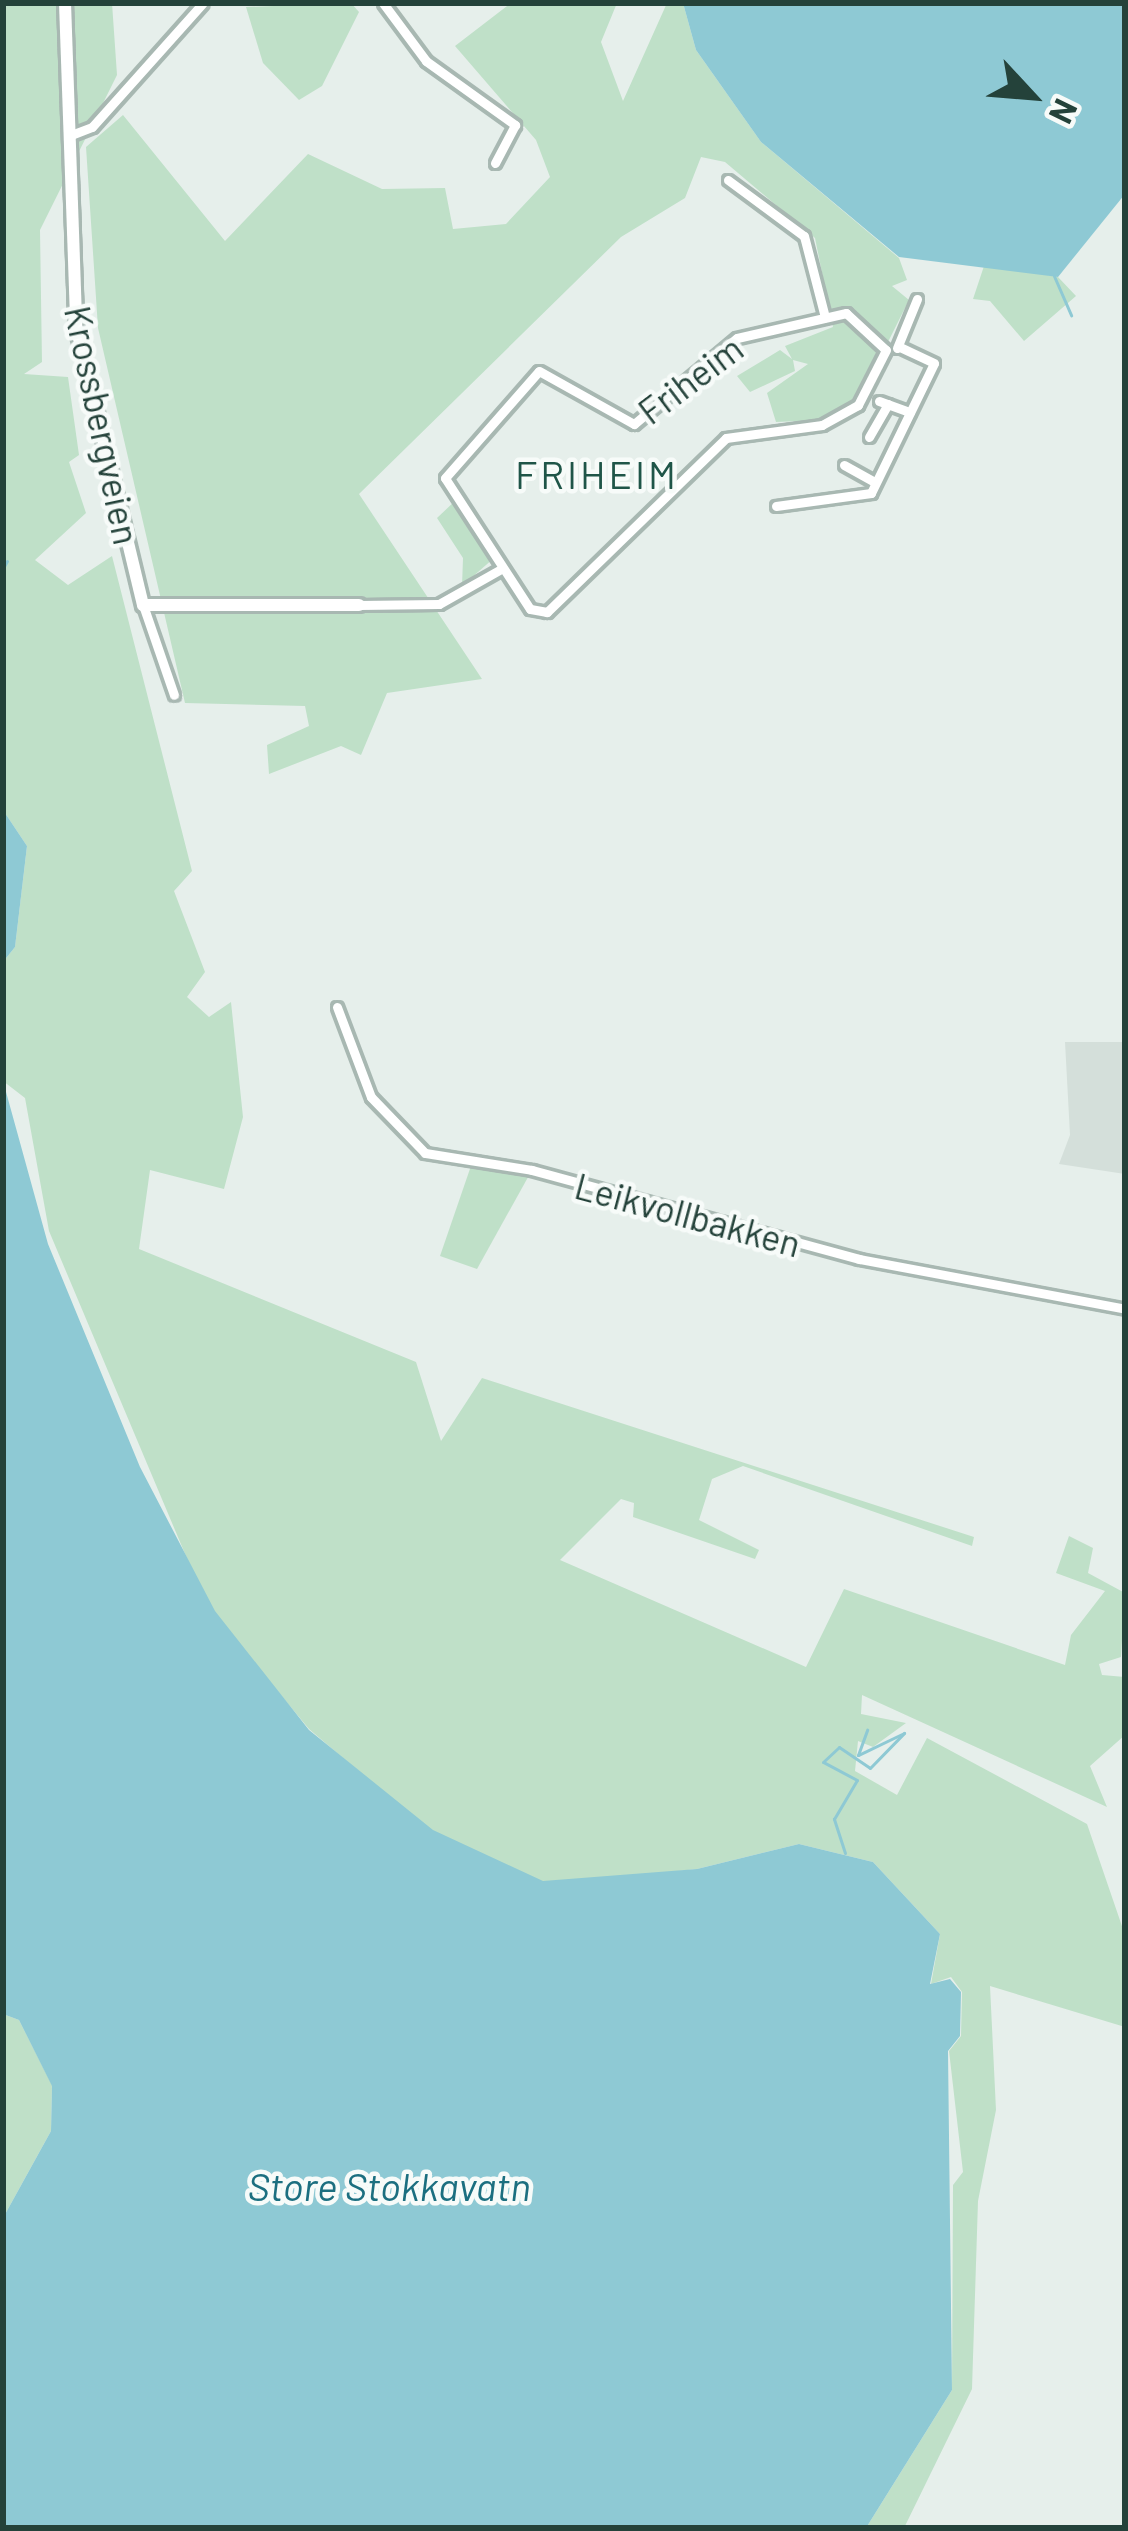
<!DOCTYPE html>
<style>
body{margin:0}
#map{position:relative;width:1128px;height:2531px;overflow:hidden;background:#e6efeb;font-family:Barlow,sans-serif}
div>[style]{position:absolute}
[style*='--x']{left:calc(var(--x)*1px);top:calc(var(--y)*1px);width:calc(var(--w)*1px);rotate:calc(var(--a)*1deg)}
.built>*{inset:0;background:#d4dfda}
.green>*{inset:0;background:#bfe0c8}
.water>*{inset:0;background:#8ec9d4}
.stream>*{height:3px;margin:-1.5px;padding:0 1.5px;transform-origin:1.5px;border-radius:1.5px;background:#8ec9d4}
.roads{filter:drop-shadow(3px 0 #a8b8b2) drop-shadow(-3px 0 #a8b8b2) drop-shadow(0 3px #a8b8b2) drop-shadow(0 -3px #a8b8b2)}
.minor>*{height:9px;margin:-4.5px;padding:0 4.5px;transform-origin:4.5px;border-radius:4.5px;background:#fff}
.tertiary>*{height:12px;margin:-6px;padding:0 6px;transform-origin:6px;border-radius:6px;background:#fff}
span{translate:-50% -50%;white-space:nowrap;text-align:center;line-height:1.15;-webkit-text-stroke:9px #f7fbf9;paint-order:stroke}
.street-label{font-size:36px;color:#24423a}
.neighbourhood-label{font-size:39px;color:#1f5548;letter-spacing:3px}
.water-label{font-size:39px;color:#1c6f80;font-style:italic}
.frame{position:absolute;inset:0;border:6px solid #24423a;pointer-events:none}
.north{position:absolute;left:972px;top:36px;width:120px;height:120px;-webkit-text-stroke:9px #f7fbf9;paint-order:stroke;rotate:116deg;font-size:33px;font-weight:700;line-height:48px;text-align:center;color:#24423a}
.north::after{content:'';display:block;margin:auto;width:42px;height:54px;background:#24423a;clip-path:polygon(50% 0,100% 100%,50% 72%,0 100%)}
</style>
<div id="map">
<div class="built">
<i style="clip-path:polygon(1065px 1042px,1125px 1042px,1125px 1174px,1059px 1164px,1070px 1135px)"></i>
</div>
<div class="green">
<i style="clip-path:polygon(3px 3px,112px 3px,117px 75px,40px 230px,42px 362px,24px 374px,68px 377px,79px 455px,69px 462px,86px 513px,35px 560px,68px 585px,112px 556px,192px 871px,174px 891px,205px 972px,187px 997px,209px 1017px,231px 1002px,243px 1117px,224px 1189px,150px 1170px,139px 1249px,416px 1362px,441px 1441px,482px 1378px,974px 1537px,972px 1546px,743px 1466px,712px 1479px,699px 1520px,759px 1550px,755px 1559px,633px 1517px,634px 1503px,621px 1499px,560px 1560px,806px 1667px,844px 1589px,1065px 1665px,1071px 1635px,1105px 1591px,1056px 1573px,1069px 1536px,1093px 1548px,1088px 1573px,1125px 1593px,1121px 1657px,1099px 1664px,1102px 1675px,1125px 1677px,1125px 1735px,1090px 1766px,1107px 1807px,862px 1695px,861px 1714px,906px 1723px,873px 1747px,858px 1741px,855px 1771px,897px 1795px,927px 1738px,1087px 1824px,1125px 1935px,1125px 2027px,990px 1986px,996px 2110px,978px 2201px,972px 2389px,904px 2528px,866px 2528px,952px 2390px,953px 2185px,963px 2172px,949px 2051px,961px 2036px,962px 1992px,951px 1977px,931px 1984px,940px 1934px,873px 1862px,799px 1844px,697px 1869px,541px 1886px,430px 1832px,309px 1729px,207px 1606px,49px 1231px,25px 1098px,3px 1081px,3px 962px,15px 947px,27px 846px,3px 810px)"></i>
<i style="clip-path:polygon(351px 3px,359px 12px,322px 86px,299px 100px,263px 63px,246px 7px)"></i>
<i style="clip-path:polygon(511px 3px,617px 3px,601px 42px,623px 101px,667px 3px,683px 3px,696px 50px,761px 142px,899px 258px,907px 280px,892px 286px,909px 300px,863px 392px,823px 420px,776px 422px,767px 393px,808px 364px,793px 360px,795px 371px,750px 392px,737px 376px,780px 350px,792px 359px,785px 346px,833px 327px,815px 238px,725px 162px,701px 157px,685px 198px,621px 237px,359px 494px,482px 679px,387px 693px,361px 755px,341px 746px,269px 774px,267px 745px,309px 726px,305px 706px,185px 703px,98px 328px,86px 147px,123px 115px,225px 241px,308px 154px,382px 189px,445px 188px,453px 229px,506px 224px,550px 177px,536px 140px,455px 46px)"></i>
<i style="clip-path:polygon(985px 263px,1058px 277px,1076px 296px,1024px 341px,990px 301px,973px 299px)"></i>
<i style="clip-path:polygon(456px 500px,494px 558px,462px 586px,463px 558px,437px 518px)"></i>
<i style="clip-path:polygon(473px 1160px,532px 1170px,477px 1269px,440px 1256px)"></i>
<i style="clip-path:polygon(3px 2014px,19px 2020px,52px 2085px,51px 2131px,3px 2218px)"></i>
</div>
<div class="water">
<i style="clip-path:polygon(683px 3px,1125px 3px,1125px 194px,1058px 277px,899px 257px,761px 142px,696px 50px)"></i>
<i style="clip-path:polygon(3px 810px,27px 846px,15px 947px,3px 962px)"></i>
<i style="clip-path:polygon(3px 1081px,48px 1244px,140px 1467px,215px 1611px,309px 1730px,433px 1830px,543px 1881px,697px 1869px,799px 1844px,873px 1862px,940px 1934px,930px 1984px,950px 1979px,961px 1992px,960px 2036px,948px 2051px,952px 2390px,866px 2528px,3px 2528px,3px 2218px,51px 2131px,52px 2086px,19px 2020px,3px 2014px)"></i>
</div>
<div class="stream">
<i style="--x:1054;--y:276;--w:43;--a:66.4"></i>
<i style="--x:3;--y:568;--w:8;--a:-60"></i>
<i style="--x:845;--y:1853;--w:36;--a:-108"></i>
<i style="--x:834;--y:1819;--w:45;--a:-59.5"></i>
<i style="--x:857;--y:1780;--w:38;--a:-152"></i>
<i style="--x:823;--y:1762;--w:22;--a:-43"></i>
<i style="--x:839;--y:1747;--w:37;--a:34"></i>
<i style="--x:870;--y:1768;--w:49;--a:-45.8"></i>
<i style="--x:904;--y:1733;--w:51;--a:154.4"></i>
<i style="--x:858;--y:1755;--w:27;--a:-70"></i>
</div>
<div class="roads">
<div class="minor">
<i style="--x:383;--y:3;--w:72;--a:53.4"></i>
<i style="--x:426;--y:61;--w:110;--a:35.7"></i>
<i style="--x:515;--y:125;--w:43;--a:117.8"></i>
<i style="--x:71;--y:135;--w:22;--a:-21"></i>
<i style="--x:92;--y:127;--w:166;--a:-48.2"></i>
<i style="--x:728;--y:180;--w:94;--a:36.4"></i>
<i style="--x:804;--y:236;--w:84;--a:75.5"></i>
<i style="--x:846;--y:313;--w:54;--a:42.8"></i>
<i style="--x:886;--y:350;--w:62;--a:117"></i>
<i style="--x:858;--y:405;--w:41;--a:150.9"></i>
<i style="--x:822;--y:425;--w:97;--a:172.3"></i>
<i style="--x:726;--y:438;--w:250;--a:135.8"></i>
<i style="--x:547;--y:612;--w:17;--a:-170"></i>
<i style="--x:530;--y:609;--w:156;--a:-123"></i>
<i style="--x:445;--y:478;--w:142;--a:-48.7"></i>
<i style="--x:539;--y:371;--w:109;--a:29.2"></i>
<i style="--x:634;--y:424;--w:134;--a:-39.9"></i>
<i style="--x:737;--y:338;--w:112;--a:-12.9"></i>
<i style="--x:897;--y:348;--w:53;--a:-67.8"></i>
<i style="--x:879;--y:401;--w:33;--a:20"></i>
<i style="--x:869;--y:437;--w:38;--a:-60"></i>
<i style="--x:844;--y:465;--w:35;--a:29"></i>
<i style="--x:776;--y:506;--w:96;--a:-7.8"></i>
<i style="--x:871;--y:493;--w:144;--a:-64.1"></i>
<i style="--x:934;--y:363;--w:38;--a:-155"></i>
<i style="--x:143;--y:605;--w:95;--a:71"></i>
<i style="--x:359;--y:605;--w:80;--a:-0.7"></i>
<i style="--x:439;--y:604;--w:73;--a:-29.4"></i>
<i style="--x:337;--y:1007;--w:96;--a:69.3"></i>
<i style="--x:371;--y:1097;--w:78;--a:46"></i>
<i style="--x:425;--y:1153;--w:108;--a:9"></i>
<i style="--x:532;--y:1170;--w:339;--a:15.2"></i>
<i style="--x:859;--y:1259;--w:271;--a:10.6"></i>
</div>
<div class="tertiary">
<i style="--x:65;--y:3;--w:323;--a:88"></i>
<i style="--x:76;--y:326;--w:287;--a:76.5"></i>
<i style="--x:143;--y:605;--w:216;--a:0"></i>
</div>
</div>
<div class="street-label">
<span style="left:690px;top:379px;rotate:-37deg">Friheim</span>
<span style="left:103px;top:425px;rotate:78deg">Krossbergveien</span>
<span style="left:688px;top:1214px;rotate:15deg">Leikvollbakken</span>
</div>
<div class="neighbourhood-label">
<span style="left:597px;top:474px">FRIHEIM</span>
</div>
<div class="water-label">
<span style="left:389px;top:2186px">Store Stokkavatn</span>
</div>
<div class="frame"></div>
<div class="north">N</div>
</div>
